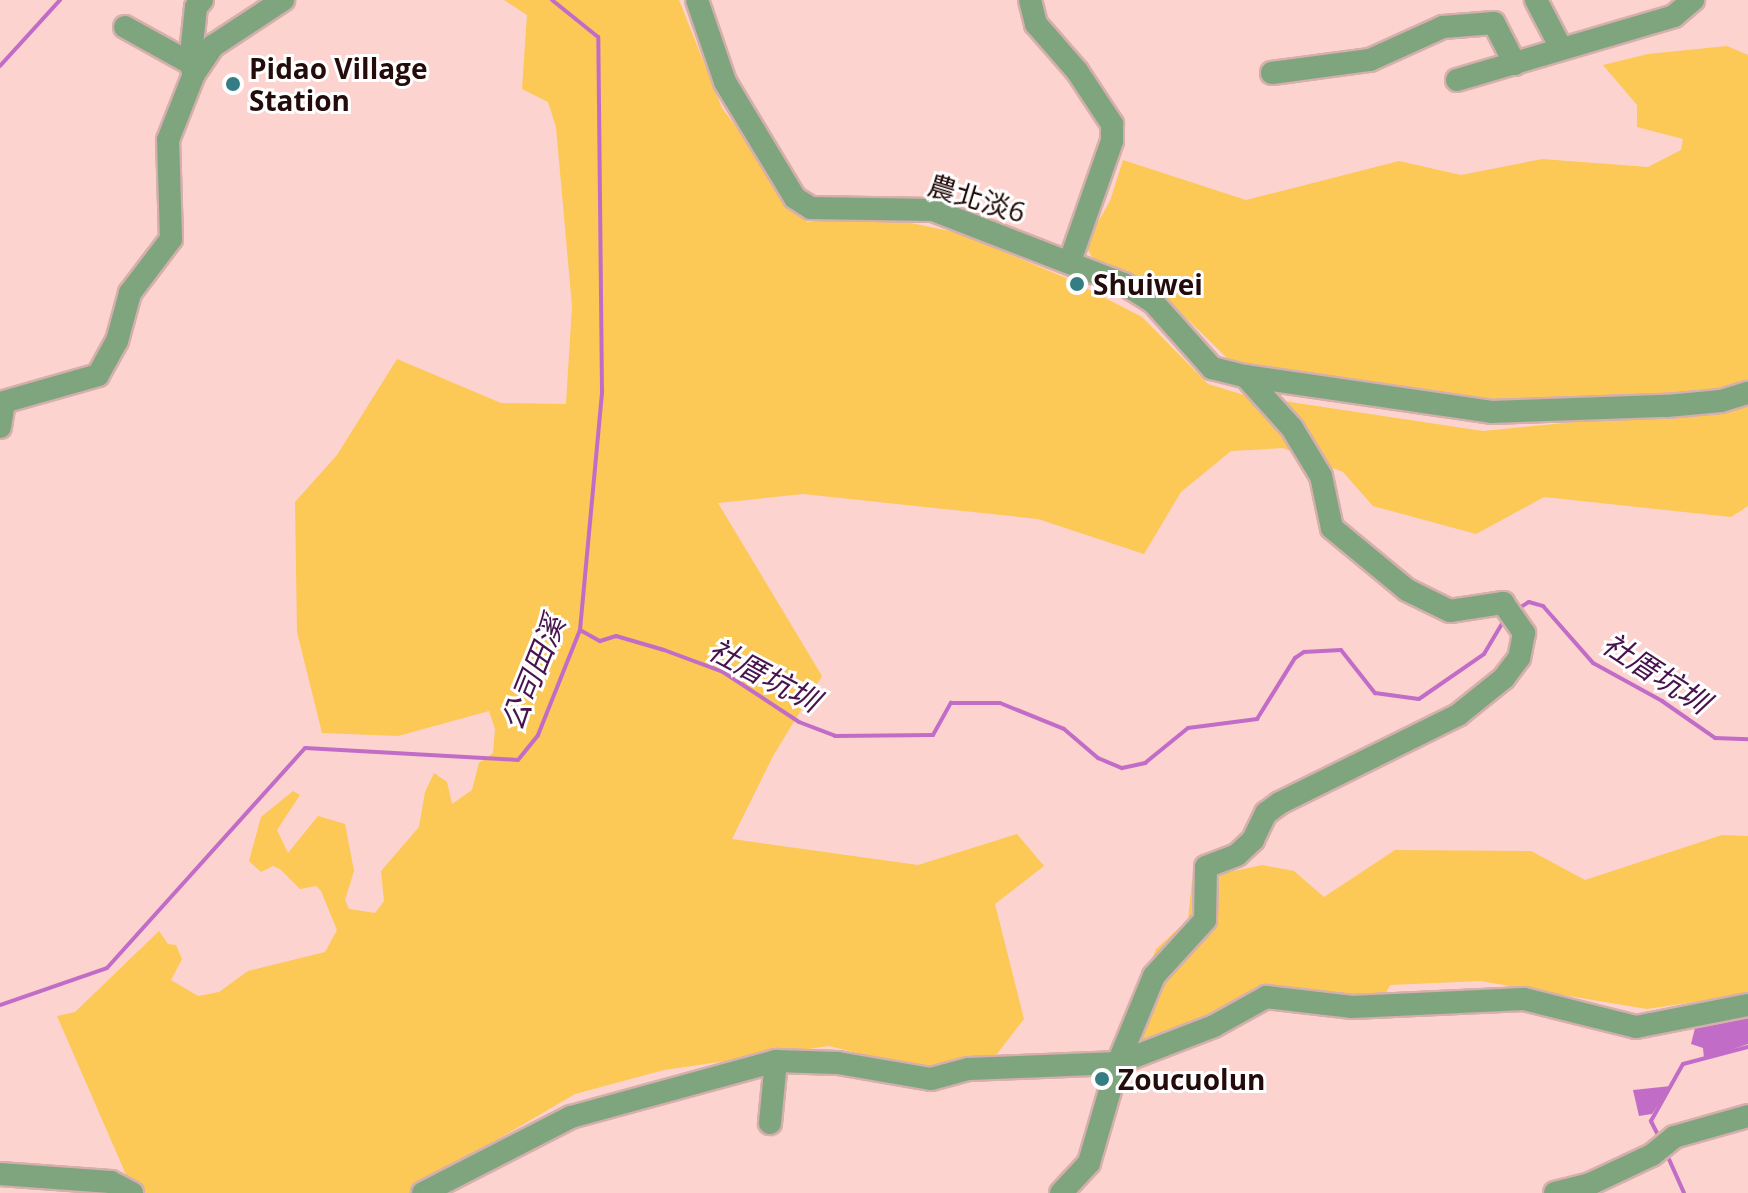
<!DOCTYPE html>
<meta charset="utf-8">
<style>
body{margin:0}
#map{position:relative;width:1748px;height:1193px;overflow:hidden;background:#fcd3cf;font-family:"Open Sans","Noto Sans TC",sans-serif}
div>[style]{position:absolute}
[style*='--x']{left:calc(var(--x)*1px);top:calc(var(--y)*1px);width:calc(var(--w)*1px);rotate:calc(var(--a)*1deg)}
.green>*{inset:0;background:#fcc856}
.water>*{inset:0;background:#c16dc8}
.stream>*{height:4px;margin:-2px;padding:0 2px;transform-origin:2px;border-radius:2px;background:#c16dc8}
.roads{filter:drop-shadow(2px 0 #d5afac) drop-shadow(-2px 0 #d5afac) drop-shadow(0 2px #d5afac) drop-shadow(0 -2px #d5afac)}
.minor>*{height:22px;margin:-11px;padding:0 11px;transform-origin:11px;border-radius:11px;background:#7ea57e}
.dots>*{width:22px;height:22px;translate:-50% -50%;box-sizing:border-box;border:4px solid #fff;border-radius:50%}
span{translate:-50% -50%;white-space:nowrap;text-align:center;line-height:1.15;-webkit-text-stroke:6px #fff;paint-order:stroke}
.poi-label{font-size:28px;color:#230c0b;font-weight:700}
.left{translate:0 -50%;text-align:left}
.street-label{font-size:28px;color:#230c0b}
.water-label{font-size:30px;color:#48124d;font-style:italic}
</style>
<div id="map">
<div class="green">
<i style="clip-path:polygon(504px 0,679px 0,722px 108px,807px 222px,872px 215px,959px 233px,1066px 278px,1142px 317px,1208px 384px,1244px 395px,1483px 431px,1696px 410px,1748px 395px,1748px 506px,1731px 517px,1544px 497px,1476px 534px,1373px 506px,1343px 472px,1283px 448px,1231px 451px,1181px 492px,1144px 554px,1038px 519px,803px 494px,718px 503px,822px 676px,773px 756px,732px 839px,918px 865px,1017px 834px,1044px 866px,995px 904px,1024px 1019px,996px 1055px,918px 1068px,829px 1046px,664px 1070px,575px 1094px,452px 1166px,431px 1193px,134px 1193px,57px 1016px,75px 1012px,159px 931px,168px 944px,176px 945px,182px 959px,171px 980px,198px 996px,219px 992px,248px 971px,325px 952px,337px 930px,321px 891px,316px 886px,300px 889px,280px 869px,273px 866px,261px 872px,249px 861px,261px 817px,293px 791px,300px 795px,277px 830px,288px 853px,318px 816px,345px 824px,354px 871px,345px 900px,349px 909px,375px 913px,384px 901px,381px 871px,419px 827px,425px 792px,434px 773px,447px 782px,452px 804px,472px 790px,479px 763px,493px 753px,495px 729px,489px 711px,398px 736px,322px 733px,297px 632px,295px 502px,337px 455px,397px 359px,501px 403px,566px 404px,572px 306px,556px 127px,548px 102px,522px 89px,527px 15px)"></i>
<i style="clip-path:polygon(1727px 46px,1748px 55px,1748px 382px,1711px 398px,1600px 397px,1517px 410px,1243px 364px,1227px 358px,1187px 319px,1092px 257px,1085px 245px,1110px 201px,1123px 160px,1246px 200px,1399px 161px,1461px 175px,1542px 159px,1648px 167px,1681px 150px,1683px 139px,1637px 127px,1637px 105px,1603px 65px,1648px 54px)"></i>
<i style="clip-path:polygon(1722px 835px,1748px 836px,1748px 994px,1647px 1009px,1480px 981px,1390px 985px,1381px 1002px,1243px 998px,1137px 1049px,1131px 1017px,1156px 949px,1188px 920px,1192px 880px,1262px 865px,1294px 871px,1324px 897px,1395px 850px,1531px 851px,1585px 880px)"></i>
</div>
<div class="water">
<i style="clip-path:polygon(1748px 1014px,1748px 1044px,1704px 1059px,1703px 1048px,1691px 1044px,1695px 1028px)"></i>
<i style="clip-path:polygon(1671px 1086px,1652px 1114px,1639px 1116px,1633px 1090px)"></i>
</div>
<div class="stream">
<i style="--x:0;--y:66;--w:89;--a:-47.7"></i>
<i style="--x:1516;--y:610;--w:15;--a:-32"></i>
<i style="--x:1529;--y:602;--w:15;--a:16"></i>
<i style="--x:1543;--y:606;--w:76;--a:48.7"></i>
<i style="--x:1593;--y:663;--w:79;--a:28.8"></i>
<i style="--x:1662;--y:701;--w:65;--a:34.9"></i>
<i style="--x:1715;--y:738;--w:33;--a:2"></i>
<i style="--x:580;--y:630;--w:23;--a:29"></i>
<i style="--x:600;--y:641;--w:17;--a:-17"></i>
<i style="--x:616;--y:636;--w:50;--a:16.3"></i>
<i style="--x:664;--y:650;--w:63;--a:20.4"></i>
<i style="--x:723;--y:672;--w:91;--a:33.3"></i>
<i style="--x:799;--y:722;--w:39;--a:21"></i>
<i style="--x:835;--y:736;--w:98;--a:-0.6"></i>
<i style="--x:933;--y:735;--w:37;--a:-61"></i>
<i style="--x:951;--y:703;--w:49;--a:0"></i>
<i style="--x:1000;--y:703;--w:69;--a:22.1"></i>
<i style="--x:1064;--y:729;--w:45;--a:40.5"></i>
<i style="--x:1098;--y:758;--w:26;--a:23"></i>
<i style="--x:1122;--y:768;--w:24;--a:-12"></i>
<i style="--x:1145;--y:763;--w:55;--a:-39.1"></i>
<i style="--x:1188;--y:728;--w:70;--a:-7.4"></i>
<i style="--x:1257;--y:719;--w:72;--a:-58.1"></i>
<i style="--x:1295;--y:658;--w:11;--a:-34"></i>
<i style="--x:1304;--y:652;--w:37;--a:-3"></i>
<i style="--x:1341;--y:650;--w:55;--a:51.7"></i>
<i style="--x:1375;--y:693;--w:44;--a:7.8"></i>
<i style="--x:1419;--y:699;--w:79;--a:-34.7"></i>
<i style="--x:1484;--y:654;--w:43;--a:-59.3"></i>
<i style="--x:0;--y:1005;--w:113;--a:-19.1"></i>
<i style="--x:107;--y:968;--w:296;--a:-48"></i>
<i style="--x:305;--y:748;--w:213;--a:3.2"></i>
<i style="--x:518;--y:760;--w:32;--a:-51"></i>
<i style="--x:538;--y:735;--w:113;--a:-68.2"></i>
<i style="--x:580;--y:630;--w:240;--a:-84.7"></i>
<i style="--x:602;--y:391;--w:354;--a:-90.6"></i>
<i style="--x:598;--y:37;--w:59;--a:-141.2"></i>
<i style="--x:1658;--y:1135;--w:16;--a:-117"></i>
<i style="--x:1651;--y:1121;--w:65;--a:-60.7"></i>
<i style="--x:1683;--y:1064;--w:67;--a:-14.7"></i>
<i style="--x:1668;--y:1157;--w:39;--a:66"></i>
</div>
<div class="roads">
<div class="minor">
<i style="--x:697;--y:0;--w:87;--a:71.1"></i>
<i style="--x:725;--y:82;--w:135;--a:58.9"></i>
<i style="--x:795;--y:198;--w:19;--a:32"></i>
<i style="--x:811;--y:208;--w:122;--a:0.9"></i>
<i style="--x:933;--y:210;--w:205;--a:21.2"></i>
<i style="--x:1124;--y:284;--w:34;--a:32"></i>
<i style="--x:1153;--y:302;--w:89;--a:48.2"></i>
<i style="--x:1212;--y:368;--w:34;--a:14"></i>
<i style="--x:1245;--y:376;--w:70;--a:47.9"></i>
<i style="--x:1292;--y:428;--w:56;--a:58.9"></i>
<i style="--x:1321;--y:476;--w:53;--a:78.1"></i>
<i style="--x:1332;--y:528;--w:97;--a:39.6"></i>
<i style="--x:1407;--y:590;--w:48;--a:26"></i>
<i style="--x:1450;--y:611;--w:54;--a:-8.6"></i>
<i style="--x:1503;--y:603;--w:37;--a:55"></i>
<i style="--x:1524;--y:633;--w:25;--a:101"></i>
<i style="--x:1519;--y:658;--w:25;--a:127"></i>
<i style="--x:1504;--y:678;--w:59;--a:141.2"></i>
<i style="--x:1458;--y:715;--w:199;--a:153.7"></i>
<i style="--x:1280;--y:803;--w:17;--a:144"></i>
<i style="--x:1266;--y:813;--w:30;--a:116"></i>
<i style="--x:1253;--y:840;--w:22;--a:137"></i>
<i style="--x:1237;--y:855;--w:33;--a:159"></i>
<i style="--x:1206;--y:867;--w:53;--a:91.1"></i>
<i style="--x:1205;--y:920;--w:76;--a:132.3"></i>
<i style="--x:1154;--y:976;--w:94;--a:112.5"></i>
<i style="--x:1118;--y:1063;--w:104;--a:106.2"></i>
<i style="--x:1089;--y:1163;--w:41;--a:133"></i>
<i style="--x:1030;--y:0;--w:25;--a:76"></i>
<i style="--x:1036;--y:24;--w:62;--a:48.9"></i>
<i style="--x:1077;--y:71;--w:64;--a:56.6"></i>
<i style="--x:1112;--y:124;--w:17;--a:90"></i>
<i style="--x:1112;--y:141;--w:127;--a:109.3"></i>
<i style="--x:1536;--y:0;--w:54;--a:62.5"></i>
<i style="--x:125;--y:27;--w:74;--a:29"></i>
<i style="--x:1272;--y:73;--w:99;--a:-7.6"></i>
<i style="--x:1370;--y:60;--w:80;--a:-24.3"></i>
<i style="--x:1443;--y:27;--w:51;--a:-4.5"></i>
<i style="--x:1494;--y:23;--w:46;--a:62.9"></i>
<i style="--x:194;--y:74;--w:12;--a:-110"></i>
<i style="--x:190;--y:63;--w:56;--a:-83.9"></i>
<i style="--x:196;--y:7;--w:9;--a:-49"></i>
<i style="--x:1457;--y:80;--w:226;--a:-16.4"></i>
<i style="--x:1674;--y:16;--w:25;--a:-40"></i>
<i style="--x:1245;--y:376;--w:249;--a:8.3"></i>
<i style="--x:1491;--y:412;--w:176;--a:-2"></i>
<i style="--x:1667;--y:406;--w:54;--a:-5.3"></i>
<i style="--x:1721;--y:401;--w:28;--a:-17"></i>
<i style="--x:0;--y:403;--w:102;--a:-15.9"></i>
<i style="--x:98;--y:375;--w:39;--a:-61"></i>
<i style="--x:117;--y:341;--w:50;--a:-74.8"></i>
<i style="--x:130;--y:293;--w:68;--a:-52.8"></i>
<i style="--x:171;--y:239;--w:99;--a:-91.7"></i>
<i style="--x:168;--y:140;--w:71;--a:-68.5"></i>
<i style="--x:194;--y:74;--w:34;--a:-56"></i>
<i style="--x:213;--y:46;--w:84;--a:-33.3"></i>
<i style="--x:0;--y:427;--w:24;--a:-81"></i>
<i style="--x:770;--y:1123;--w:62;--a:-84.5"></i>
<i style="--x:0;--y:1174;--w:111;--a:4.1"></i>
<i style="--x:111;--y:1182;--w:24;--a:28"></i>
<i style="--x:423;--y:1193;--w:166;--a:-27.2"></i>
<i style="--x:571;--y:1117;--w:213;--a:-15.3"></i>
<i style="--x:776;--y:1061;--w:62;--a:1.8"></i>
<i style="--x:838;--y:1063;--w:94;--a:9.8"></i>
<i style="--x:931;--y:1079;--w:39;--a:-15"></i>
<i style="--x:969;--y:1069;--w:149;--a:-2.3"></i>
<i style="--x:1118;--y:1063;--w:103;--a:-21.1"></i>
<i style="--x:1214;--y:1026;--w:60;--a:-29.1"></i>
<i style="--x:1266;--y:997;--w:87;--a:6.6"></i>
<i style="--x:1352;--y:1007;--w:172;--a:-2.7"></i>
<i style="--x:1524;--y:999;--w:115;--a:14"></i>
<i style="--x:1636;--y:1027;--w:114;--a:-11.1"></i>
<i style="--x:1555;--y:1193;--w:36;--a:-14"></i>
<i style="--x:1590;--y:1184;--w:68;--a:-25.1"></i>
<i style="--x:1652;--y:1155;--w:28;--a:-39"></i>
<i style="--x:1674;--y:1137;--w:77;--a:-15.8"></i>
</div>
</div>
<div class="dots">
<i style="left:233px;top:84px;background:#357d84"></i>
<i style="left:1077px;top:284px;background:#357d84"></i>
<i style="left:1102px;top:1079px;background:#357d84"></i>
</div>
<div class="poi-label">
<span class="left" style="left:249px;top:84px">Pidao Village<br>Station</span>
<span class="left" style="left:1093px;top:284px">Shuiwei</span>
<span class="left" style="left:1118px;top:1079px">Zoucuolun</span>
</div>
<div class="street-label">
<span style="left:977px;top:198px;rotate:17deg">農北淡6</span>
</div>
<div class="water-label">
<span style="left:533px;top:673px;rotate:-68deg">公司田溪</span>
<span style="left:1656px;top:673px;rotate:33deg">社厝坑圳</span>
<span style="left:764px;top:675px;rotate:28deg">社厝坑圳</span>
</div>
</div>
